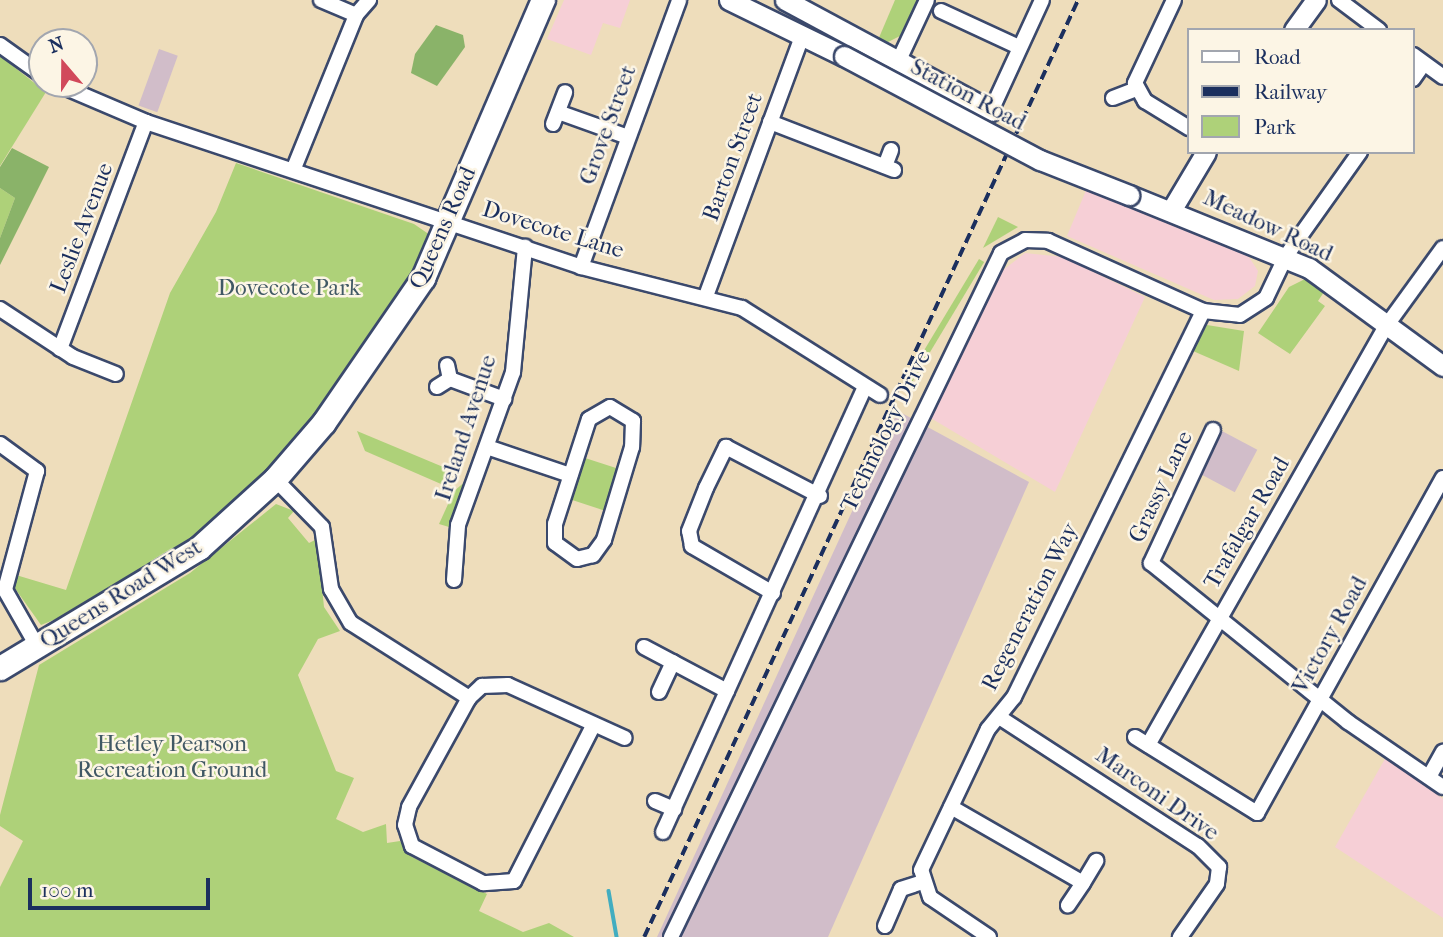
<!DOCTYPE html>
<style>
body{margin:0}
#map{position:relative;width:1443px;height:937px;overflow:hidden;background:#edb;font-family:"IM FELL French Canon",serif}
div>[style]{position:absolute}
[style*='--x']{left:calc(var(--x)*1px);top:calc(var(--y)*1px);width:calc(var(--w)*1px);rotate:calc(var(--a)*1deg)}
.built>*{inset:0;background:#f6cfd6}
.industrial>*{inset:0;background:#d1bdc9;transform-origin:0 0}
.green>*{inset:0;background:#aed179;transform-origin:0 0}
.forest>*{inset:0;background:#8ab369}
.stream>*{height:3.5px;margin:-1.75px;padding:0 1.75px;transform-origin:1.75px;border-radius:1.75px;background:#42adc0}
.roads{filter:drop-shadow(2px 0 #3b496c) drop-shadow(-2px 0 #3b496c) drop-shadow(0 2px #3b496c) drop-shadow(0 -2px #3b496c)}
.street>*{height:14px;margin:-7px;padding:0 7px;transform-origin:7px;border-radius:7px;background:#fff}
.secondary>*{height:19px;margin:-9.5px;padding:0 9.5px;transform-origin:9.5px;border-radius:9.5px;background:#fff}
.primary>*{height:23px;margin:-11.5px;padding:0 11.5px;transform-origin:11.5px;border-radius:11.5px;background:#fff}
.rail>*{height:3.5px;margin-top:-1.75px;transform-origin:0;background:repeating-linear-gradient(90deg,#1b2f5e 0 10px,transparent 0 15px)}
.bridges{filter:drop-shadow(2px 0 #3b496c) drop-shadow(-2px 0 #3b496c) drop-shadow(0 2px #3b496c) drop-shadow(0 -2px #3b496c)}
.secondary-bridge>*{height:19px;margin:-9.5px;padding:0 9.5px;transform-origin:9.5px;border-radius:9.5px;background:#fff}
span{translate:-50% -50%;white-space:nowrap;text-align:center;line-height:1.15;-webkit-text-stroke:5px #fcf5e5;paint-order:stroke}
.street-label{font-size:23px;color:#1b2f5e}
.park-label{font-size:23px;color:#405865}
.legend{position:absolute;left:1187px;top:28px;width:228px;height:126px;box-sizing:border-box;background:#fcf5e5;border:2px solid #a2a6af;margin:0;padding:9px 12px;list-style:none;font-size:21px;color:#1b2f5e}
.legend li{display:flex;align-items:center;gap:14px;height:35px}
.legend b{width:35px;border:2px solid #a2a6af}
.north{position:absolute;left:28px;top:28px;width:70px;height:70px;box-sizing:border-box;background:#fcf5e5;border:2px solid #a2a6af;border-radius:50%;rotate:340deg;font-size:19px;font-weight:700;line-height:28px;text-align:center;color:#1b2f5e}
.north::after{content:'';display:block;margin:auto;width:24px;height:32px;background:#d1495b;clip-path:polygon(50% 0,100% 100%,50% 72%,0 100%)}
.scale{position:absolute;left:28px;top:878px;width:182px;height:32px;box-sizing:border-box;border:4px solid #1b2f5e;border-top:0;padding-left:9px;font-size:21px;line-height:24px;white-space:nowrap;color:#1b2f5e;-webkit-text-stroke:5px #fcf5e5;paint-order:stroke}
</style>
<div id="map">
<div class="built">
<i style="clip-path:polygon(564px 0,630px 0,620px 28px,603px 23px,591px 55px,547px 39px)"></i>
<i style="clip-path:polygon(1087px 188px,1247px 254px,1258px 271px,1255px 286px,1238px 299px,1214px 300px,1067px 236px)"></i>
<i style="clip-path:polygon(1025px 253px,1063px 257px,1145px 297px,1055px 492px,929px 417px,998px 274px)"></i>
<i style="clip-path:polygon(1386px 757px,1443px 799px,1443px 918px,1335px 847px)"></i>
</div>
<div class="industrial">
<i style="left:159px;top:49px;width:20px;height:60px;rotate:20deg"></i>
<i style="clip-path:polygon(898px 411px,1029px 482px,828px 937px,657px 937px)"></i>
<i style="left:1222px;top:431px;width:40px;height:48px;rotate:28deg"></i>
</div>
<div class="green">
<i style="clip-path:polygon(895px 0,917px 0,900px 36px,886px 43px,878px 40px)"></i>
<i style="clip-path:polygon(0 56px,46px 92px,0 166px)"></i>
<i style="clip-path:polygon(236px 163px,414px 224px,430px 235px,431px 246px,354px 372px,247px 495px,191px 541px,89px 606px,41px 625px,14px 587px,16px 575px,66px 590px,170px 293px,216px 212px)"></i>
<i style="clip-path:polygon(0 188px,15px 198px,0 238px)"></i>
<i style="clip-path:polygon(998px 217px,1018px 227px,983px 248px)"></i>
<i style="left:979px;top:259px;width:6px;height:150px;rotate:31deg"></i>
<i style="clip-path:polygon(1307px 278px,1326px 289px,1318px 301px,1325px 306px,1290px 354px,1258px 333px,1289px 287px)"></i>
<i style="clip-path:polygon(1207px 325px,1244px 331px,1239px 371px,1193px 351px)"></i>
<i style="clip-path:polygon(357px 431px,448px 469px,441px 484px,365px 451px)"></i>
<i style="left:582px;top:457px;width:39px;height:44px;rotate:18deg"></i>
<i style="clip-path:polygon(466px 481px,449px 527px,439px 524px,454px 491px)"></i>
<i style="clip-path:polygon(276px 504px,294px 511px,288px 518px,309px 543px,317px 539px,324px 607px,340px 631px,318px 639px,298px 675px,336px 771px,354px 778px,336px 819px,363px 832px,386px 824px,387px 843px,400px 841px,412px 857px,487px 894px,479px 911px,523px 932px,549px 923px,574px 937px,0 937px,0 887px,23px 841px,0 826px,0 815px,39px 665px,190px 573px)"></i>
</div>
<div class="forest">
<i style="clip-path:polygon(436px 25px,463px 35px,465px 47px,437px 86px,411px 73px,415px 54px)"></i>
<i style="clip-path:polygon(12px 148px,49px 167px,0 265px,0 238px,15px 198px,0 188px,0 167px)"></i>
</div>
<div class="stream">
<i style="--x:609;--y:891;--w:47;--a:80.1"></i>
</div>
<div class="roads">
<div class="street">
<i style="--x:321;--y:0;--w:38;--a:23"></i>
<i style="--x:1174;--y:0;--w:92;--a:115.2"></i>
<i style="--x:1135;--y:83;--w:21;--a:61"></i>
<i style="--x:1145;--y:101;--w:52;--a:31.5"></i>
<i style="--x:1339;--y:0;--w:50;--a:36.9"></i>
<i style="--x:941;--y:11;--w:86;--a:24.8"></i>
<i style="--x:0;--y:45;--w:52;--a:35.5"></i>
<i style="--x:1413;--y:55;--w:37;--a:36"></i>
<i style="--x:899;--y:60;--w:66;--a:-65"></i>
<i style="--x:1413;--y:79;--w:19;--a:-55"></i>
<i style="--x:57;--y:84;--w:97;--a:23.1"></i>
<i style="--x:146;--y:122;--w:459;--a:18.4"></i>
<i style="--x:581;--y:267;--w:166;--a:14.3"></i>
<i style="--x:742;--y:308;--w:163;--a:32.2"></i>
<i style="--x:1113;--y:98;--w:25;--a:-21"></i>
<i style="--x:991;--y:111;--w:122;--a:-65.3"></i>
<i style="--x:558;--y:112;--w:74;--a:19.7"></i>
<i style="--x:770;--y:122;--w:133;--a:21.2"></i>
<i style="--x:553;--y:124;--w:34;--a:-69"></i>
<i style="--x:885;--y:166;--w:17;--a:-69"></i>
<i style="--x:294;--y:168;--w:165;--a:-67.9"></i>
<i style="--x:356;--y:15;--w:20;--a:-49"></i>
<i style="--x:581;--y:267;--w:284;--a:-69.8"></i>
<i style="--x:706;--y:296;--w:279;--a:-69.7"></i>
<i style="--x:0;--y:309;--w:87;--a:33.3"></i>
<i style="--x:73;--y:357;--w:46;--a:21.6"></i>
<i style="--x:60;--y:349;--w:243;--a:-69.3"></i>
<i style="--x:450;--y:379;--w:58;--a:20.3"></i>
<i style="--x:437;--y:387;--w:15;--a:-32"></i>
<i style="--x:450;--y:379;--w:14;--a:-102"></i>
<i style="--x:610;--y:407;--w:27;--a:31"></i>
<i style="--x:633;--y:421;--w:26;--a:92"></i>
<i style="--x:632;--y:447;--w:97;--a:106.8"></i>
<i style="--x:604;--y:540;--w:19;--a:126"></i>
<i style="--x:593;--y:555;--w:16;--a:166"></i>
<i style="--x:577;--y:559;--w:27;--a:-144"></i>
<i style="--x:555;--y:543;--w:19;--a:-90"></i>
<i style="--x:555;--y:524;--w:110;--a:-72.1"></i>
<i style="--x:589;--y:419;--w:24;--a:-30"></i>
<i style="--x:1213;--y:430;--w:147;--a:115"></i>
<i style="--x:1151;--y:563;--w:253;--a:38.9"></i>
<i style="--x:1348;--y:722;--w:115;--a:34.4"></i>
<i style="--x:0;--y:444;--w:46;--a:36.1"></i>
<i style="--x:37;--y:471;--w:123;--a:105.1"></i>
<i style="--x:5;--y:590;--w:64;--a:60.3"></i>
<i style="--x:487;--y:447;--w:88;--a:18.6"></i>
<i style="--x:275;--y:479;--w:67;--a:45.6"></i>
<i style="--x:322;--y:527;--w:63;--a:81.7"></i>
<i style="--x:331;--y:589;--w:39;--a:60"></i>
<i style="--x:351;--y:623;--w:140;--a:32.4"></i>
<i style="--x:454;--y:580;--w:55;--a:-85.8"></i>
<i style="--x:458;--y:525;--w:163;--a:-70.2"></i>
<i style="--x:513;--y:372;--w:126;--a:-84.5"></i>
<i style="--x:773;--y:593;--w:94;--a:-149.9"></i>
<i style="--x:692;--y:546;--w:15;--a:-101"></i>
<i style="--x:689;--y:531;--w:46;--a:-68.4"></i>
<i style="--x:706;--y:488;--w:46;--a:-64"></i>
<i style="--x:726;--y:447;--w:106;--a:27.5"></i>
<i style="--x:644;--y:647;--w:94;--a:27.9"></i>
<i style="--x:659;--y:692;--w:33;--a:-65"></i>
<i style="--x:999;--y:717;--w:237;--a:33"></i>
<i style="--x:1198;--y:846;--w:30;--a:45"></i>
<i style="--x:1219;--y:867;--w:17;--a:97"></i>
<i style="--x:1217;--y:884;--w:65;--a:124.9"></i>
<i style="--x:593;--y:726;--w:174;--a:117"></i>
<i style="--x:514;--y:881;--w:31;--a:176"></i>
<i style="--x:483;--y:883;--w:80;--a:-152.5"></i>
<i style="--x:412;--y:846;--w:22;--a:-108"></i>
<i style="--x:405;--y:825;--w:18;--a:-77"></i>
<i style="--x:409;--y:807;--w:124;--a:-61.2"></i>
<i style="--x:469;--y:698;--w:18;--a:-43"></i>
<i style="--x:482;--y:686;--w:26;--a:-2"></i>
<i style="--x:508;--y:685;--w:128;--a:24.4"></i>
<i style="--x:1135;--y:737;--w:144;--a:31.9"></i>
<i style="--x:1257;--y:813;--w:383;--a:-61"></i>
<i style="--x:1148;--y:745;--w:483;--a:-60.4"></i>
<i style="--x:1387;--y:325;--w:95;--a:-54"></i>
<i style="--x:1429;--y:777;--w:29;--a:-61"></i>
<i style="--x:655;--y:801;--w:21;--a:23"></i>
<i style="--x:951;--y:807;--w:152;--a:29.9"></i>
<i style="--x:1083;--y:883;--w:27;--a:124"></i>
<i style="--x:663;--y:832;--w:489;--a:-65.6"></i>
<i style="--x:1083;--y:883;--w:26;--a:-59"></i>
<i style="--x:885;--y:926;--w:40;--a:-66.6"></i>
<i style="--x:901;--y:889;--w:22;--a:-18"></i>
<i style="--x:671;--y:937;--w:759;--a:-64.24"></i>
<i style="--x:1001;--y:253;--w:27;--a:-28"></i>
<i style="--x:1025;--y:240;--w:23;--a:2"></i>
<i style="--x:1048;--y:241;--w:170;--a:24.3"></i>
<i style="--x:1203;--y:311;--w:37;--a:6"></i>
<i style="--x:1240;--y:315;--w:31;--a:-33"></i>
<i style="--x:1266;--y:298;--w:47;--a:-64.5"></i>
<i style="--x:1286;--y:256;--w:128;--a:-54.6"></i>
<i style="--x:989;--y:937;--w:71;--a:-145.9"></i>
<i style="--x:930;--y:897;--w:28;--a:-108"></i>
<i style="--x:921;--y:870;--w:156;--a:-64.6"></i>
<i style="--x:988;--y:729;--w:41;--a:-50.9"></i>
<i style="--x:1014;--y:697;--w:430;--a:-63.9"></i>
</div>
<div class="secondary">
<i style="--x:729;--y:0;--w:128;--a:26"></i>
<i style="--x:785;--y:0;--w:234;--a:28.3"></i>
<i style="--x:1294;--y:30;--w:37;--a:-54"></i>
<i style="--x:1129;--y:195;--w:194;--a:22.1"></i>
<i style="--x:1309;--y:268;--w:166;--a:36.2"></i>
<i style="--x:1172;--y:209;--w:66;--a:-59.2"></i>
</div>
<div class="primary">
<i style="--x:0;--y:668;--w:232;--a:-31.1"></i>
<i style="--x:199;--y:548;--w:103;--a:-42.2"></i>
<i style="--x:275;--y:479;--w:75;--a:-49.3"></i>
<i style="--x:324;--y:422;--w:175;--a:-55.5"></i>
<i style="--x:423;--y:278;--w:303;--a:-66.7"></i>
</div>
</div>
<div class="rail">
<i style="--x:644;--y:937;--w:1033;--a:-65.15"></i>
</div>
<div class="bridges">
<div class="secondary-bridge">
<i style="--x:844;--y:56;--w:222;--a:28"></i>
<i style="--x:1040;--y:160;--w:96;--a:21.5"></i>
</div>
</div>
<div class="street-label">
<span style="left:968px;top:95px;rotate:28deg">Station Road</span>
<span style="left:608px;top:125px;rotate:-70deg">Grove Street</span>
<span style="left:733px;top:157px;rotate:-70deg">Barton Street</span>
<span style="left:1268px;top:226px;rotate:25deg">Meadow Road</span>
<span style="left:82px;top:228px;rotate:-69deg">Leslie Avenue</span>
<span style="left:443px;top:228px;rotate:-66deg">Queens Road</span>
<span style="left:553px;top:230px;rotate:17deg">Dovecote Lane</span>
<span style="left:466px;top:428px;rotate:-72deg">Ireland Avenue</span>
<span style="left:886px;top:431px;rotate:-64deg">Technology Drive</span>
<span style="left:1161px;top:487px;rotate:-65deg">Grassy Lane</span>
<span style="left:1247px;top:523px;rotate:-60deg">Trafalgar Road</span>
<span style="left:121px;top:594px;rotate:-32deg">Queens Road West</span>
<span style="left:1030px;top:607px;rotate:-63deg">Regeneration Way</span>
<span style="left:1330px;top:635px;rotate:-61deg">Victory Road</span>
<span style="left:1157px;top:794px;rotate:35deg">Marconi Drive</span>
</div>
<div class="park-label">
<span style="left:289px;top:288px">Dovecote Park</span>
<span style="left:172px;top:757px">Hetley Pearson<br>Recreation Ground</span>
</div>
<ul class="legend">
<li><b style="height:9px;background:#fff"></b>Road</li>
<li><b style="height:9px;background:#1b2f5e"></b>Railway</li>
<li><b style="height:19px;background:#aed179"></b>Park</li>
</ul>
<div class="north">N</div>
<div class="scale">100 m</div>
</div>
